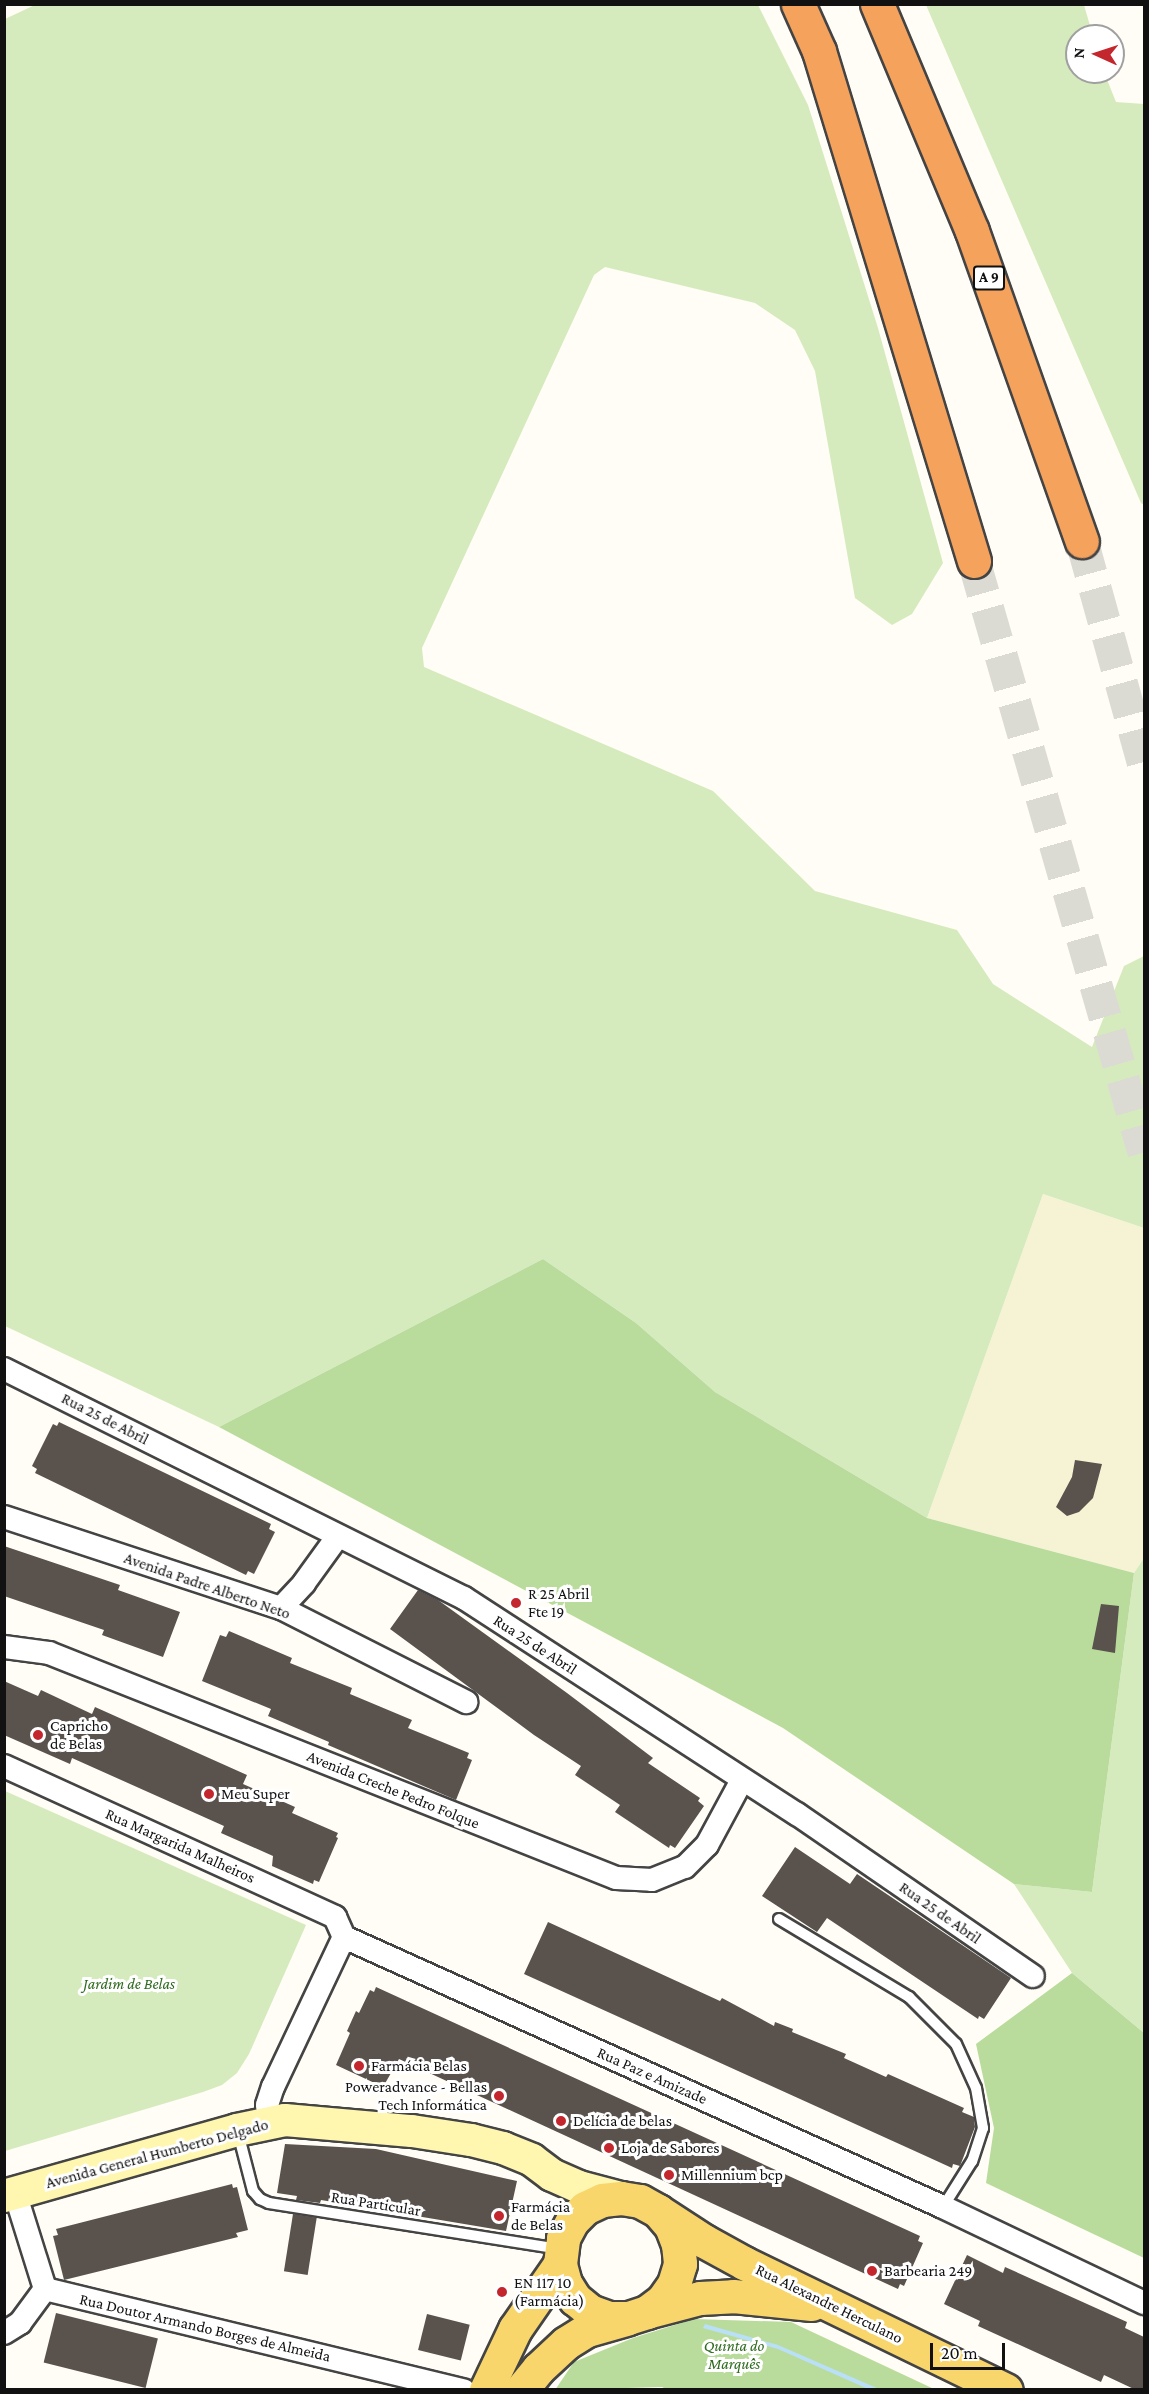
<!DOCTYPE html>
<meta charset="utf-8">
<style>
body{margin:0}
#map{position:relative;width:1149px;height:2394px;overflow:hidden;background:#fffdf5;font-family:"Crimson Pro",serif}
div>[style]{position:absolute}
[style*='--x']{left:calc(var(--x)*1px);top:calc(var(--y)*1px);width:calc(var(--w)*1px);rotate:calc(var(--a)*1deg)}
.farmland>*{inset:0;background:#f6f3d4}
.green>*{inset:0;background:#d5ebbd}
.forest>*{inset:0;background:#b9dc9c}
.water>*{inset:0;background:#b9e0f7}
.building>*{inset:0;background:#5a524d;transform-origin:0 0}
.motorway-tunnel>*{height:33px;margin-top:-16.5px;transform-origin:0;background:repeating-linear-gradient(90deg,#dbdad3 0 33px,transparent 0 49px)}
.roads{filter:drop-shadow(2px 0 #444) drop-shadow(-2px 0 #444) drop-shadow(0 2px #444) drop-shadow(0 -2px #444)}
.service>*{height:10px;margin:-5px;padding:0 5px;transform-origin:5px;border-radius:5px;background:#fff}
.minor>*{height:22px;margin:-11px;padding:0 11px;transform-origin:11px;border-radius:11px;background:#fff}
.secondary>*{height:32px;margin:-16px;padding:0 16px;transform-origin:16px;border-radius:16px;background:#fff6b0}
.primary>*{height:33px;margin:-16.5px;padding:0 16.5px;transform-origin:16.5px;border-radius:16.5px;background:#f9d66b}
.motorway>*{height:33px;margin:-16.5px;padding:0 16.5px;transform-origin:16.5px;border-radius:16.5px;background:#f5a25d}
.dots>*{width:16px;height:16px;translate:-50% -50%;box-sizing:border-box;border:3px solid #fff;border-radius:50%}
span{translate:-50% -50%;white-space:nowrap;text-align:center;line-height:1.15;-webkit-text-stroke:6px #fff;paint-order:stroke}
.shield-label span{padding:2px 4px;background:#fff;border:2px solid;border-radius:4px;-webkit-text-stroke-width:0}
.shield-label{font-size:15px;color:#111;font-weight:700}
.street-label{font-size:16px;color:#111}
.poi-label{font-size:16px;color:#111}
.left{translate:0 -50%;text-align:left}
.right{translate:-100% -50%;text-align:right}
.park-label{font-size:16px;color:#2f6b1f;font-style:italic}
.frame{position:absolute;inset:0;border:6px solid #111;pointer-events:none}
.north{position:absolute;left:1065px;top:24px;width:60px;height:60px;box-sizing:border-box;background:#fff;border:2px solid #a0a0a0;border-radius:50%;rotate:273deg;font-size:16px;font-weight:700;line-height:24px;text-align:center;color:#111}
.north::after{content:'';display:block;margin:auto;width:21px;height:27px;background:#c4262e;clip-path:polygon(50% 0,100% 100%,50% 72%,0 100%)}
.scale{position:absolute;left:930px;top:2343px;width:75px;height:27px;box-sizing:border-box;border:3px solid #111;border-top:0;padding-left:8px;font-size:18px;line-height:21px;white-space:nowrap;color:#111;-webkit-text-stroke:4px #fff;paint-order:stroke}
</style>
<div id="map">
<div class="farmland">
<i style="clip-path:polygon(1043px 1194px,1144px 1228px,1144px 1558px,1134px 1573px,927px 1518px)"></i>
</div>
<div class="green">
<i style="clip-path:polygon(37px 4px,758px 5px,808px 105px,878px 328px,943px 563px,912px 614px,892px 625px,855px 598px,815px 371px,795px 330px,755px 303px,605px 267px,594px 275px,422px 648px,424px 667px,713px 791px,815px 891px,957px 930px,993px 984px,1092px 1047px,1124px 966px,1144px 956px,1144px 1228px,1043px 1194px,927px 1518px,715px 1392px,636px 1323px,543px 1259px,219px 1427px,5px 1326px,5px 19px)"></i>
<i style="clip-path:polygon(926px 5px,1084px 5px,1093px 36px,1077px 36px,1077px 72px,1104px 72px,1116px 102px,1144px 104px,1144px 505px,1141px 503px)"></i>
<i style="clip-path:polygon(1144px 1558px,1144px 2033px,1072px 1973px,1014px 1884px,1092px 1892px,1134px 1573px)"></i>
<i style="clip-path:polygon(5px 1791px,306px 1925px,249px 2054px,237px 2073px,222px 2085px,203px 2092px,5px 2151px)"></i>
</div>
<div class="forest">
<i style="clip-path:polygon(543px 1259px,636px 1323px,715px 1392px,927px 1518px,1134px 1573px,1092px 1892px,1014px 1884px,783px 1728px,219px 1427px)"></i>
<i style="clip-path:polygon(1072px 1973px,1144px 2033px,1144px 2258px,986px 2183px,994px 2128px,976px 2044px)"></i>
<i style="clip-path:polygon(694px 2319px,791px 2322px,934px 2389px,668px 2390px,662px 2387px,555px 2390px,574px 2362px,633px 2338px)"></i>
</div>
<div class="water">
<i style="clip-path:polygon(705px 2324px,778px 2345px,879px 2389px,868px 2389px,778px 2349px,703px 2328px)"></i>
</div>
<div class="building">
<i style="clip-path:polygon(59px 1422px,271px 1524px,269px 1529px,275px 1532px,254px 1574px,248px 1571px,246px 1575px,35px 1473px,37px 1469px,32px 1466px,53px 1424px,57px 1426px)"></i>
<i style="clip-path:polygon(1075px 1460px,1102px 1464px,1093px 1498px,1079px 1512px,1067px 1516px,1056px 1507px,1072px 1477px)"></i>
<i style="clip-path:polygon(4px 1546px,120px 1585px,118px 1590px,180px 1612px,163px 1657px,102px 1635px,104px 1630px,4px 1596px)"></i>
<i style="clip-path:polygon(418px 1590px,438px 1600px,567px 1693px,653px 1758px,648px 1763px,700px 1798px,698px 1801px,704px 1806px,675px 1848px,670px 1845px,669px 1848px,615px 1812px,620px 1805px,575px 1775px,581px 1766px,534px 1735px,390px 1629px)"></i>
<i style="clip-path:polygon(1101px 1604px,1119px 1606px,1115px 1653px,1092px 1649px)"></i>
<i style="clip-path:polygon(229px 1631px,292px 1658px,290px 1663px,352px 1688px,350px 1694px,412px 1720px,408px 1728px,469px 1753px,467px 1758px,472px 1760px,456px 1800px,328px 1745px,329px 1742px,268px 1716px,271px 1709px,202px 1681px,220px 1635px,226px 1637px)"></i>
<i style="clip-path:polygon(4px 1681px,38px 1696px,41px 1690px,92px 1714px,95px 1707px,247px 1775px,243px 1784px,295px 1807px,292px 1813px,338px 1833px,336px 1837px,338px 1838px,319px 1882px,314px 1880px,313px 1884px,272px 1866px,273px 1856px,221px 1833px,224px 1826px,72px 1758px,70px 1764px,4px 1735px)"></i>
<i style="clip-path:polygon(795px 1847px,850px 1884px,857px 1874px,1011px 1978px,984px 2019px,979px 2016px,978px 2019px,827px 1918px,817px 1932px,762px 1896px)"></i>
<i style="clip-path:polygon(548px 1922px,720px 2001px,722px 1998px,774px 2026px,775px 2022px,793px 2029px,792px 2032px,846px 2054px,844px 2058px,886px 2077px,888px 2074px,964px 2108px,962px 2112px,974px 2117px,975px 2127px,960px 2166px,953px 2164px,952px 2168px,928px 2157px,524px 1974px)"></i>
<i style="clip-path:polygon(376px 1987px,920px 2236px,918px 2241px,923px 2243px,904px 2286px,900px 2284px,898px 2289px,399px 2059px,383px 2087px,336px 2065px,350px 2033px,347px 2031px,356px 2011px,359px 2013px,370px 1990px,374px 1992px)"></i>
<i style="clip-path:polygon(285px 2144px,376px 2149px,517px 2181px,506px 2231px,321px 2200px,320px 2203px,296px 2200px,297px 2196px,277px 2193px)"></i>
<i style="clip-path:polygon(232px 2184px,233px 2188px,237px 2187px,248px 2230px,236px 2233px,238px 2237px,64px 2280px,53px 2236px,58px 2235px,56px 2229px)"></i>
<i style="left:293px;top:2214px;width:24px;height:58px;rotate:9deg"></i>
<i style="clip-path:polygon(967px 2255px,1003px 2273px,1005px 2267px,1127px 2322px,1125px 2328px,1144px 2337px,1144px 2390px,1136px 2390px,1104px 2375px,1101px 2382px,978px 2326px,980px 2321px,944px 2304px)"></i>
<i style="left:56px;top:2313px;width:105px;height:51px;rotate:14deg"></i>
<i style="left:427px;top:2314px;width:44px;height:37px;rotate:14deg"></i>
</div>
<div class="motorway-tunnel">
<i style="--x:1082;--y:541;--w:231;--a:74.5"></i>
<i style="--x:974;--y:561;--w:615;--a:73.95"></i>
</div>
<div class="roads">
<div class="service">
<i style="--x:779;--y:1919;--w:152;--a:31"></i>
<i style="--x:909;--y:1997;--w:66;--a:45"></i>
<i style="--x:956;--y:2044;--w:48;--a:65.6"></i>
<i style="--x:976;--y:2088;--w:41;--a:80.1"></i>
<i style="--x:983;--y:2128;--w:35;--a:108"></i>
<i style="--x:972;--y:2161;--w:54;--a:122.2"></i>
<i style="--x:238;--y:2133;--w:60;--a:75.5"></i>
<i style="--x:253;--y:2191;--w:11;--a:49"></i>
<i style="--x:260;--y:2199;--w:10;--a:24"></i>
<i style="--x:269;--y:2203;--w:295;--a:9"></i>
</div>
<div class="minor">
<i style="--x:4;--y:1369;--w:514;--a:26.47"></i>
<i style="--x:464;--y:1598;--w:397;--a:33"></i>
<i style="--x:797;--y:1814;--w:286;--a:34.5"></i>
<i style="--x:4;--y:1517;--w:292;--a:18.2"></i>
<i style="--x:281;--y:1608;--w:208;--a:26.9"></i>
<i style="--x:281;--y:1608;--w:34;--a:-47"></i>
<i style="--x:304;--y:1583;--w:58;--a:-54.1"></i>
<i style="--x:4;--y:1647;--w:45;--a:7.6"></i>
<i style="--x:49;--y:1653;--w:610;--a:21.64"></i>
<i style="--x:616;--y:1878;--w:36;--a:3"></i>
<i style="--x:652;--y:1880;--w:35;--a:-22"></i>
<i style="--x:685;--y:1867;--w:31;--a:-45"></i>
<i style="--x:707;--y:1845;--w:74;--a:-61.7"></i>
<i style="--x:4;--y:1766;--w:364;--a:24.5"></i>
<i style="--x:335;--y:1917;--w:22;--a:66"></i>
<i style="--x:269;--y:2123;--w:18;--a:-96"></i>
<i style="--x:267;--y:2105;--w:19;--a:-72"></i>
<i style="--x:273;--y:2087;--w:166;--a:-64.7"></i>
<i style="--x:344;--y:1937;--w:657;--a:24.26"></i>
<i style="--x:943;--y:2207;--w:223;--a:25.5"></i>
<i style="--x:15;--y:2193;--w:101;--a:72.6"></i>
<i style="--x:45;--y:2289;--w:431;--a:13.6"></i>
<i style="--x:4;--y:2333;--w:19;--a:-32"></i>
<i style="--x:20;--y:2323;--w:42;--a:-53.7"></i>
</div>
<div class="secondary">
<i style="--x:4;--y:2196;--w:242;--a:-15.8"></i>
<i style="--x:237;--y:2130;--w:49;--a:-11.8"></i>
<i style="--x:285;--y:2120;--w:127;--a:5"></i>
<i style="--x:412;--y:2131;--w:60;--a:8.7"></i>
<i style="--x:471;--y:2140;--w:33;--a:14"></i>
<i style="--x:503;--y:2148;--w:31;--a:22"></i>
<i style="--x:532;--y:2160;--w:25;--a:37"></i>
<i style="--x:552;--y:2175;--w:30;--a:24"></i>
<i style="--x:579;--y:2187;--w:43;--a:14.7"></i>
</div>
<div class="primary">
<i style="--x:658;--y:2211;--w:20;--a:49"></i>
<i style="--x:671;--y:2226;--w:19;--a:69"></i>
<i style="--x:678;--y:2244;--w:20;--a:84"></i>
<i style="--x:680;--y:2264;--w:21;--a:107"></i>
<i style="--x:674;--y:2284;--w:19;--a:125"></i>
<i style="--x:663;--y:2300;--w:20;--a:143"></i>
<i style="--x:647;--y:2312;--w:20;--a:162"></i>
<i style="--x:628;--y:2318;--w:19;--a:180"></i>
<i style="--x:609;--y:2318;--w:20;--a:-160"></i>
<i style="--x:590;--y:2311;--w:19;--a:-141"></i>
<i style="--x:575;--y:2299;--w:19;--a:-122"></i>
<i style="--x:565;--y:2283;--w:20;--a:-105"></i>
<i style="--x:560;--y:2264;--w:26;--a:-83"></i>
<i style="--x:563;--y:2238;--w:19;--a:-62"></i>
<i style="--x:572;--y:2221;--w:18;--a:-45"></i>
<i style="--x:585;--y:2208;--w:19;--a:-25"></i>
<i style="--x:602;--y:2200;--w:19;--a:-6"></i>
<i style="--x:621;--y:2198;--w:19;--a:9"></i>
<i style="--x:640;--y:2201;--w:21;--a:29"></i>
<i style="--x:658;--y:2211;--w:55;--a:33.1"></i>
<i style="--x:704;--y:2241;--w:46;--a:28.8"></i>
<i style="--x:744;--y:2263;--w:291;--a:25.9"></i>
<i style="--x:650;--y:2311;--w:52;--a:-14.6"></i>
<i style="--x:700;--y:2298;--w:33;--a:-3"></i>
<i style="--x:733;--y:2296;--w:79;--a:5.8"></i>
<i style="--x:486;--y:2390;--w:68;--a:-64.6"></i>
<i style="--x:515;--y:2329;--w:79;--a:-55.3"></i>
<i style="--x:521;--y:2390;--w:27;--a:-51"></i>
<i style="--x:538;--y:2369;--w:38;--a:-43"></i>
<i style="--x:566;--y:2343;--w:25;--a:-32"></i>
<i style="--x:587;--y:2330;--w:41;--a:-15.8"></i>
</div>
<div class="motorway">
<i style="--x:798;--y:4;--w:51;--a:65.9"></i>
<i style="--x:819;--y:51;--w:533;--a:73.09"></i>
<i style="--x:877;--y:4;--w:246;--a:67.3"></i>
<i style="--x:972;--y:231;--w:329;--a:70.5"></i>
</div>
</div>
<div class="dots">
<i style="left:516px;top:1603px;background:#c4262e"></i>
<i style="left:38px;top:1735px;background:#c4262e"></i>
<i style="left:209px;top:1794px;background:#c4262e"></i>
<i style="left:359px;top:2066px;background:#c4262e"></i>
<i style="left:499px;top:2096px;background:#c4262e"></i>
<i style="left:561px;top:2121px;background:#c4262e"></i>
<i style="left:609px;top:2148px;background:#c4262e"></i>
<i style="left:669px;top:2175px;background:#c4262e"></i>
<i style="left:499px;top:2216px;background:#c4262e"></i>
<i style="left:872px;top:2271px;background:#c4262e"></i>
<i style="left:502px;top:2292px;background:#c4262e"></i>
</div>
<div class="shield-label">
<span style="left:989px;top:278px">A 9</span>
</div>
<div class="street-label">
<span style="left:105px;top:1419px;rotate:27deg">Rua 25 de Abril</span>
<span style="left:207px;top:1586px;rotate:19deg">Avenida Padre Alberto Neto</span>
<span style="left:535px;top:1645px;rotate:33deg">Rua 25 de Abril</span>
<span style="left:393px;top:1790px;rotate:22deg">Avenida Creche Pedro Folque</span>
<span style="left:180px;top:1846px;rotate:24deg">Rua Margarida Malheiros</span>
<span style="left:940px;top:1913px;rotate:35deg">Rua 25 de Abril</span>
<span style="left:652px;top:2076px;rotate:24deg">Rua Paz e Amizade</span>
<span style="left:157px;top:2154px;rotate:-15deg">Avenida General Humberto Delgado</span>
<span style="left:376px;top:2204px;rotate:9deg">Rua Particular</span>
<span style="left:829px;top:2304px;rotate:26deg">Rua Alexandre Herculano</span>
<span style="left:205px;top:2328px;rotate:13deg">Rua Doutor Armando Borges de Almeida</span>
</div>
<div class="poi-label">
<span class="left" style="left:528px;top:1603px">R 25 Abril<br>Fte 19</span>
<span class="left" style="left:50px;top:1735px">Capricho<br>de Belas</span>
<span class="left" style="left:221px;top:1794px">Meu Super</span>
<span class="left" style="left:371px;top:2066px">Farmácia Belas</span>
<span class="right" style="left:487px;top:2096px">Poweradvance - Bellas<br>Tech Informática</span>
<span class="left" style="left:573px;top:2121px">Delícia de belas</span>
<span class="left" style="left:621px;top:2148px">Loja de Sabores</span>
<span class="left" style="left:681px;top:2175px">Millennium bcp</span>
<span class="left" style="left:511px;top:2216px">Farmácia<br>de Belas</span>
<span class="left" style="left:884px;top:2271px">Barbearia 249</span>
<span class="left" style="left:514px;top:2292px">EN 117 10<br>(Farmácia)</span>
</div>
<div class="park-label">
<span style="left:129px;top:1984px">Jardim de Belas</span>
<span style="left:734px;top:2355px">Quinta do<br>Marquês</span>
</div>
<div class="frame"></div>
<div class="north">N</div>
<div class="scale">20 m</div>
</div>
